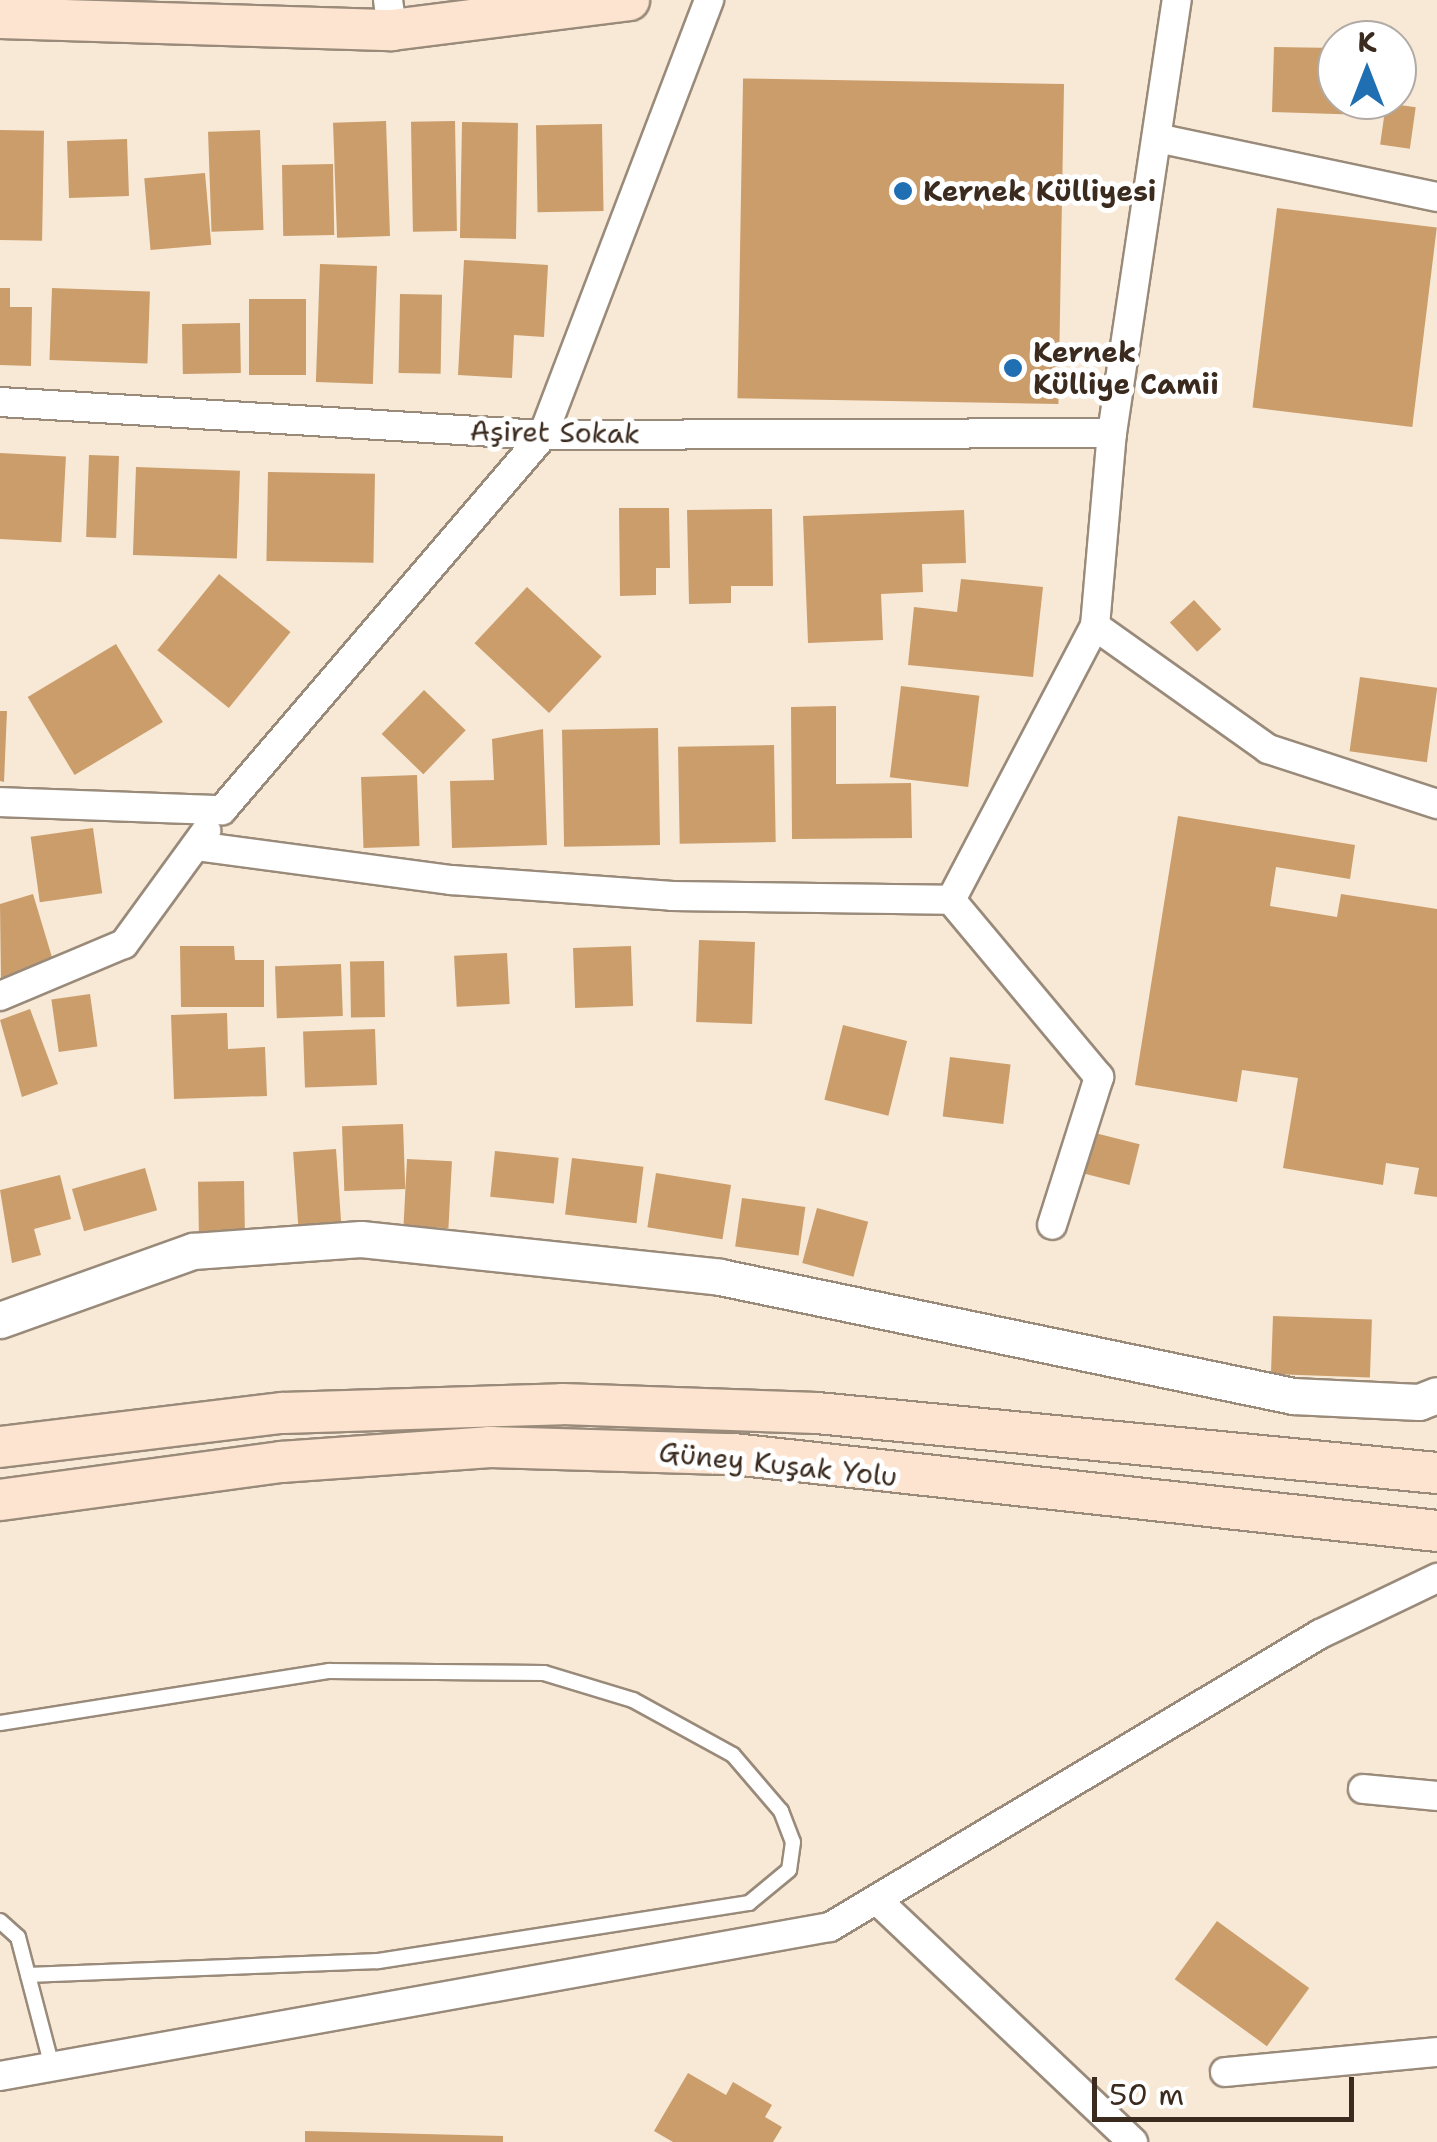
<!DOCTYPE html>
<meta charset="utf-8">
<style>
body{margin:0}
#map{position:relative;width:1437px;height:2142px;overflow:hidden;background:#f7e9d6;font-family:"Shantell Sans",sans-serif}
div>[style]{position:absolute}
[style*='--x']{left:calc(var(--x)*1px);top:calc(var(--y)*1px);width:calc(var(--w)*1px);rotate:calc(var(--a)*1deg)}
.building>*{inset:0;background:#cb9d6b;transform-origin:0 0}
.roads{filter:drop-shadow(2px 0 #998a7a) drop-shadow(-2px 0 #998a7a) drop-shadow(0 2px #998a7a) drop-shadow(0 -2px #998a7a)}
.service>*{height:14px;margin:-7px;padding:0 7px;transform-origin:7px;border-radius:7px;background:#fff}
.minor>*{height:28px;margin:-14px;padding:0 14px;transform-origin:14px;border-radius:14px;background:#fff}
.tertiary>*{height:35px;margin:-17.5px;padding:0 17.5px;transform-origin:17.5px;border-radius:17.5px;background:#fff}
.secondary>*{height:40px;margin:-20px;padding:0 20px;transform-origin:20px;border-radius:20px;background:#fde4d0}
.dots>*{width:28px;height:28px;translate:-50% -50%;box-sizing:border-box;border:5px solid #fff;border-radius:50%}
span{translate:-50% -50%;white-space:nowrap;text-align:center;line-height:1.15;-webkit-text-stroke:10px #fff;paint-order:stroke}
.poi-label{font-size:28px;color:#3b2a1e;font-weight:700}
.left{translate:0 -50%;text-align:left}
.street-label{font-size:28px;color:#3b2a1e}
.north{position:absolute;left:1317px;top:20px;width:100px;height:100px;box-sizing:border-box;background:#fff;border:2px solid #b1aaa5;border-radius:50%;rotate:0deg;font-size:28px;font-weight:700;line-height:40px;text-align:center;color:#3b2a1e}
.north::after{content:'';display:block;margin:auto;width:35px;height:45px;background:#1f6fb2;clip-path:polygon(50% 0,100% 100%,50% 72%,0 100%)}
.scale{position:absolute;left:1092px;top:2077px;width:262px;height:45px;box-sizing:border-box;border:5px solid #3b2a1e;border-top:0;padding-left:12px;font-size:30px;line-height:35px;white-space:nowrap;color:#3b2a1e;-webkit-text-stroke:8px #fff;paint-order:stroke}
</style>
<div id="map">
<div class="building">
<i style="clip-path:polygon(1274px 47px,1337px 48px,1337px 100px,1367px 100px,1367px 115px,1272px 112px)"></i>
<i style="left:1064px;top:84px;width:320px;height:321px;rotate:91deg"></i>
<i style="left:1386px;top:103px;width:30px;height:42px;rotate:8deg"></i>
<i style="left:386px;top:121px;width:115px;height:53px;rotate:88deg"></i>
<i style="left:455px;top:121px;width:110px;height:44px;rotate:89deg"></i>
<i style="left:462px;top:122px;width:56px;height:116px;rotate:1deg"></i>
<i style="left:602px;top:124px;width:87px;height:66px;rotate:89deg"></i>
<i style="left:0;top:130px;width:44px;height:110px;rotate:1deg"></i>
<i style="left:260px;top:130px;width:100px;height:52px;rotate:88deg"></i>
<i style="left:127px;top:139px;width:57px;height:60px;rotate:88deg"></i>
<i style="left:333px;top:164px;width:71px;height:51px;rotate:89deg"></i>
<i style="left:205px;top:173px;width:72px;height:61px;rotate:85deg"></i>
<i style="left:1277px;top:208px;width:161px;height:201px;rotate:7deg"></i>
<i style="clip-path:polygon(464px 260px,548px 265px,544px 337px,514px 335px,512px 378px,458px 375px)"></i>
<i style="left:320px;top:264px;width:57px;height:118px;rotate:2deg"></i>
<i style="clip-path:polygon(0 288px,10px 288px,10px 307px,32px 307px,31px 366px,0 365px)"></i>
<i style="left:52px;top:288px;width:98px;height:72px;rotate:2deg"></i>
<i style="left:400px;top:294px;width:42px;height:79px;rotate:1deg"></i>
<i style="left:249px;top:299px;width:57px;height:76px"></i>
<i style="left:240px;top:323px;width:50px;height:58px;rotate:89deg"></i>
<i style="left:0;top:453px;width:66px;height:86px;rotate:3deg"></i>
<i style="left:89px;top:455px;width:30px;height:82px;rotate:2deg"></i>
<i style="left:136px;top:467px;width:104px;height:88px;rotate:2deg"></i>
<i style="left:268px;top:472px;width:107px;height:89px;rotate:1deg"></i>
<i style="clip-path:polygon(619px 508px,669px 508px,670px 568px,656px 568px,656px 595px,620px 596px)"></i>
<i style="clip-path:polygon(772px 509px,773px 586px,731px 586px,731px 603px,689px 604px,687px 510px)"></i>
<i style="clip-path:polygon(964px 510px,966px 563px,922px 564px,923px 592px,881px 594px,883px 640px,808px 643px,803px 516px)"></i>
<i style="left:219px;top:574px;width:92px;height:98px;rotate:39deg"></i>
<i style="clip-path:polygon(961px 579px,1043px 587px,1033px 677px,908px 665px,914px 607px,957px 612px)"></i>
<i style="left:527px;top:587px;width:102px;height:77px;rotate:43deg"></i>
<i style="left:1194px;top:600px;width:40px;height:33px;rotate:47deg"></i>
<i style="left:116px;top:644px;width:91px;height:103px;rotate:59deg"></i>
<i style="left:1360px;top:677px;width:78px;height:75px;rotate:8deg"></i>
<i style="left:901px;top:686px;width:79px;height:92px;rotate:7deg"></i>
<i style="left:424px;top:690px;width:58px;height:61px;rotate:44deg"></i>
<i style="clip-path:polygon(836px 706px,836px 784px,911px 783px,912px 838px,792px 839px,791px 707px)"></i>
<i style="clip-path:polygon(0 711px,7px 711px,4px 782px,0 781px)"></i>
<i style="left:658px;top:728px;width:117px;height:96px;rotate:89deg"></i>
<i style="clip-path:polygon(543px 729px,547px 845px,452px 848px,450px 781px,494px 780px,492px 739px)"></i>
<i style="left:774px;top:745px;width:97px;height:96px;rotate:89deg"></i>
<i style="left:417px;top:775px;width:71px;height:56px;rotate:88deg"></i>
<i style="clip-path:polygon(1178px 816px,1355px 845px,1350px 879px,1276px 867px,1270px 906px,1337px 917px,1341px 894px,1437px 909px,1437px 1197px,1414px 1194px,1419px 1168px,1386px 1163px,1383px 1185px,1283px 1168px,1298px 1078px,1242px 1070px,1237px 1102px,1135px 1085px)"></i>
<i style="left:93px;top:828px;width:66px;height:63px;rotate:82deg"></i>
<i style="clip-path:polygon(33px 894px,54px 964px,1px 980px,0 904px)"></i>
<i style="left:699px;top:940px;width:56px;height:82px;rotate:2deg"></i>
<i style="clip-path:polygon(180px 946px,234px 946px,235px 960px,264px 960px,264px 1007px,181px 1007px)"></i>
<i style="left:631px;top:946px;width:60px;height:58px;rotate:88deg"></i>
<i style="left:507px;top:953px;width:51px;height:53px;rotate:87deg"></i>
<i style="left:384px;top:961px;width:56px;height:34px;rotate:89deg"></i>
<i style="left:341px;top:964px;width:52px;height:66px;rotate:88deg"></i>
<i style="left:90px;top:994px;width:53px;height:39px;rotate:82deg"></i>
<i style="clip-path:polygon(30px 1009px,58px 1084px,22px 1097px,0 1020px)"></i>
<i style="clip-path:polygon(227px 1013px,228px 1049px,265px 1047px,267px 1096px,174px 1099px,171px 1015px)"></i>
<i style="left:843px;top:1025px;width:66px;height:77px;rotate:14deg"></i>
<i style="left:375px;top:1029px;width:56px;height:72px;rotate:88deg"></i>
<i style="left:950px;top:1057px;width:61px;height:60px;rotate:7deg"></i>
<i style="left:403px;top:1124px;width:65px;height:61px;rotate:88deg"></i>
<i style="left:1095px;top:1133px;width:46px;height:42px;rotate:14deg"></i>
<i style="left:336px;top:1149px;width:80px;height:43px;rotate:86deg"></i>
<i style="left:495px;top:1151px;width:64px;height:46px;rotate:6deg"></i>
<i style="left:572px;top:1158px;width:72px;height:57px;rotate:7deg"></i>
<i style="left:407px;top:1159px;width:45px;height:67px;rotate:3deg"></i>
<i style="left:145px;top:1168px;width:44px;height:76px;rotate:74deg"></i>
<i style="left:656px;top:1173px;width:76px;height:55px;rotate:9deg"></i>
<i style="clip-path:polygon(60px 1175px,71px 1219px,34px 1229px,41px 1255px,12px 1263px,0 1190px)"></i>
<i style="left:244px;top:1181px;width:58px;height:46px;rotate:89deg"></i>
<i style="left:742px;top:1198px;width:64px;height:49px;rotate:8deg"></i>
<i style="left:817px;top:1208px;width:53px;height:57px;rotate:15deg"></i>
<i style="left:1273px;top:1316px;width:99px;height:58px;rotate:2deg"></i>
<i style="left:1217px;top:1921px;width:114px;height:72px;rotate:36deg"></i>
<i style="clip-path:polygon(688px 2073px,726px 2095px,733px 2082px,772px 2105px,765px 2117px,782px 2127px,773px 2142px,673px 2142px,654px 2131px)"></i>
<i style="clip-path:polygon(305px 2131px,503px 2136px,503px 2142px,305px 2142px)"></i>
</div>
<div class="roads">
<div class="service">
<i style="--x:0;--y:1723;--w:333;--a:-9"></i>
<i style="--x:329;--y:1671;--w:215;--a:0.5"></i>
<i style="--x:544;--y:1673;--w:93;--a:16.9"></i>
<i style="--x:633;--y:1700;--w:114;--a:28.8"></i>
<i style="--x:733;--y:1755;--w:74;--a:49.4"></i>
<i style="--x:781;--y:1811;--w:33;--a:69"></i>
<i style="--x:793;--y:1842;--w:28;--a:98"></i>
<i style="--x:789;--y:1870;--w:52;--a:140.5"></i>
<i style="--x:749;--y:1903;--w:376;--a:171.1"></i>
<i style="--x:378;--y:1961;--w:350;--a:177.7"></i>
<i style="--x:0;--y:1921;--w:24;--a:42"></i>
<i style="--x:18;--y:1937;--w:134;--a:75.3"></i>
</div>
<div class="minor">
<i style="--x:388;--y:0;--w:30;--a:82"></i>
<i style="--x:1157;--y:138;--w:286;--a:11.9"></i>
<i style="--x:0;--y:402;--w:544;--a:3.48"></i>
<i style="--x:543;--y:435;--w:569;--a:-0.2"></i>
<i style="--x:1095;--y:626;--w:212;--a:35.4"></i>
<i style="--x:1268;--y:749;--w:178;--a:18"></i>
<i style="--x:0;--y:802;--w:222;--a:2.1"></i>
<i style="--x:222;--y:810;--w:494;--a:-49.4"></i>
<i style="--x:543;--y:435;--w:466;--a:-69.1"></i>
<i style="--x:196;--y:846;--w:257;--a:7.6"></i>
<i style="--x:451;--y:880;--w:222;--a:4.1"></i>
<i style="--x:672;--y:896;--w:279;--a:0.8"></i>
<i style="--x:951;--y:900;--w:231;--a:50.1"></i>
<i style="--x:1099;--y:1077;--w:155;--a:107.6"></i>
<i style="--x:951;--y:900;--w:310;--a:-62.3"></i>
<i style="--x:1095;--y:626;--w:194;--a:-85"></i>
<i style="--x:1112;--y:433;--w:438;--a:-81.5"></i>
<i style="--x:0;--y:996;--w:134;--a:-22.8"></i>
<i style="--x:124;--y:944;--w:140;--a:-54"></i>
<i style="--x:1363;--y:1789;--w:74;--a:5.4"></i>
<i style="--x:878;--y:1901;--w:351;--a:43.4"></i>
<i style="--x:1225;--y:2072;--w:213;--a:-5.4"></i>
<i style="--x:0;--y:2076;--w:843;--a:-10.18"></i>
<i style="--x:830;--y:1927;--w:571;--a:-30.88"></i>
<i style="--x:1320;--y:1634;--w:130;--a:-25.6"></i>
</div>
<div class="tertiary">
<i style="--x:0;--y:1320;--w:205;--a:-19.7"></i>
<i style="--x:193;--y:1251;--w:168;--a:-4.1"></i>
<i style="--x:361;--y:1239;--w:361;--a:6"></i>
<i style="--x:720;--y:1277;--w:585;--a:11.73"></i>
<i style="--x:1293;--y:1396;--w:126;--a:2.7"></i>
<i style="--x:1419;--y:1402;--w:19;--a:-21"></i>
</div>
<div class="secondary">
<i style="--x:0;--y:18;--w:392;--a:1.8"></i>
<i style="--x:392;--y:30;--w:239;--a:-7.2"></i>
<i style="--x:0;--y:1447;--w:285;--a:-6.9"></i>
<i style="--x:283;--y:1413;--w:279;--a:-1.8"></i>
<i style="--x:562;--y:1404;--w:255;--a:2"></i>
<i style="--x:817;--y:1413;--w:623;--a:5.53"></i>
<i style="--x:0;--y:1500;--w:284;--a:-7.7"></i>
<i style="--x:281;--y:1462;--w:210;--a:-4.1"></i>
<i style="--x:490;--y:1447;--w:243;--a:1.7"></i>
<i style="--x:733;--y:1454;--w:708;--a:6.24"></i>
</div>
</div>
<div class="dots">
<i style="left:903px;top:191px;background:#1f6fb2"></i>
<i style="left:1013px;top:368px;background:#1f6fb2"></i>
</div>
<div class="poi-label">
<span class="left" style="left:923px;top:191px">Kernek Külliyesi</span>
<span class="left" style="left:1033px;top:368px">Kernek<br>Külliye Camii</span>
</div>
<div class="street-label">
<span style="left:555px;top:432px;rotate:1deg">Aşiret Sokak</span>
<span style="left:778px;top:1464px;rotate:6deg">Güney Kuşak Yolu</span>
</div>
<div class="north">K</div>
<div class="scale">50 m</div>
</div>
